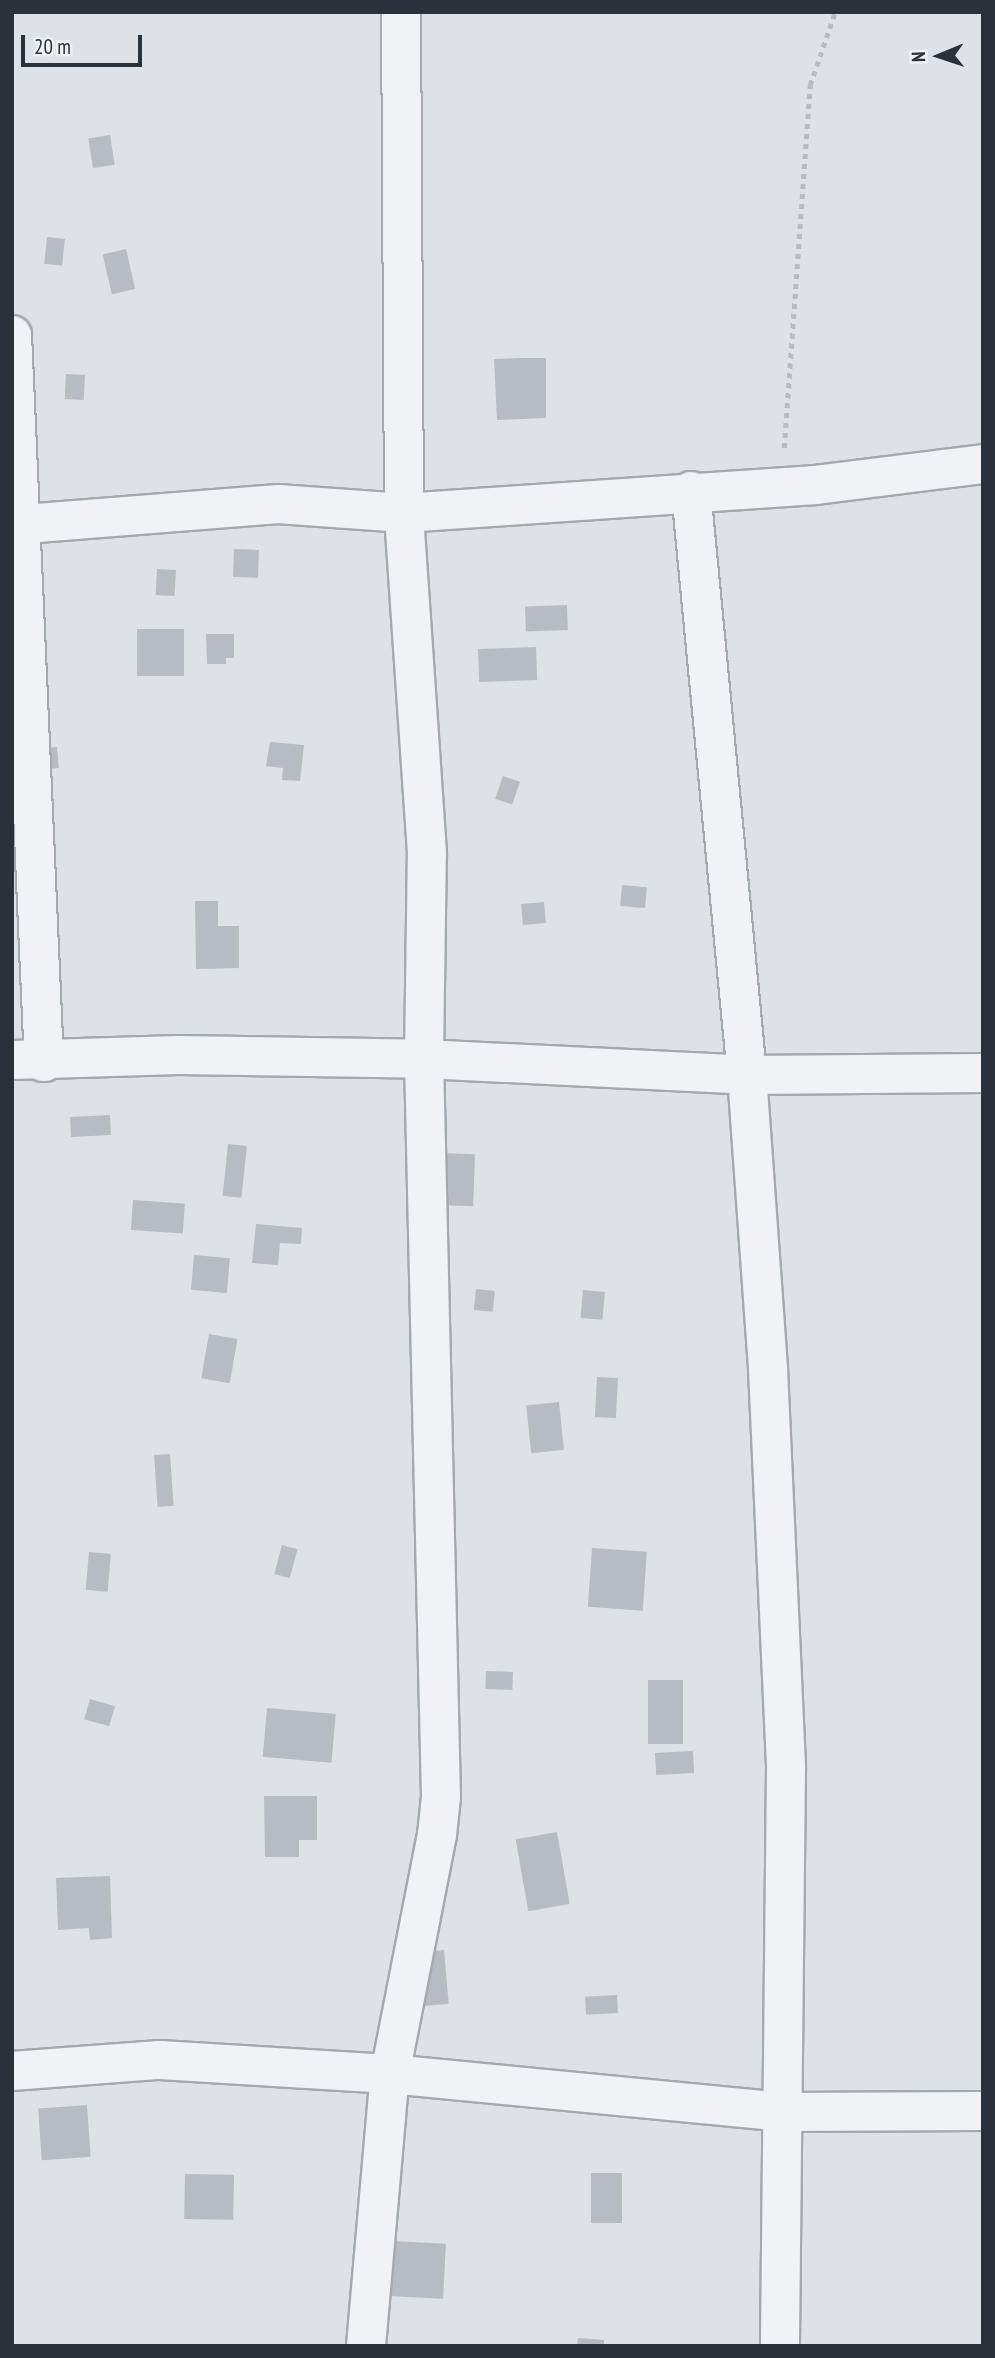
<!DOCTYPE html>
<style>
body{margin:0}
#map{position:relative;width:995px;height:2358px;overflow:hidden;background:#dee2e6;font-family:"PT Sans Narrow",sans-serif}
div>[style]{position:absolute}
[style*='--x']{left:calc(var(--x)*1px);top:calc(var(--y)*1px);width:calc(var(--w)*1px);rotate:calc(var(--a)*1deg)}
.building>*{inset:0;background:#b6bcc2;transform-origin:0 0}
.path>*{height:4.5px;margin-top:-2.25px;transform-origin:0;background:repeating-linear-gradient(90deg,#b8bcc1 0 5px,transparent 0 10px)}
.roads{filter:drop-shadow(2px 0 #a4a9af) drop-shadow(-2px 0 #a4a9af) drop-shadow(0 2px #a4a9af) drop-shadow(0 -2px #a4a9af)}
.minor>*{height:38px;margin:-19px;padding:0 19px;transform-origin:19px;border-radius:19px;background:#f0f2f5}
span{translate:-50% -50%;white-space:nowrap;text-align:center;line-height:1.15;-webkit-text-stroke:6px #edf1f4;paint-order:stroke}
.frame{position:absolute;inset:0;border:14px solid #29313b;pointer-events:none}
.north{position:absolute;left:904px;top:21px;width:70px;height:70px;-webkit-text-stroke:5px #edf1f4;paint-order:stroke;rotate:268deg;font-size:19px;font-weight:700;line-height:28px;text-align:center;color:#29313b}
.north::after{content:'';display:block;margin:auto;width:24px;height:32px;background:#29313b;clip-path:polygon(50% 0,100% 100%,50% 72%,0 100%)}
.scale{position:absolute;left:21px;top:35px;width:121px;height:32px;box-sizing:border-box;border:4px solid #29313b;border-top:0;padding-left:9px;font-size:21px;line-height:24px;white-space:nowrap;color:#29313b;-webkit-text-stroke:5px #edf1f4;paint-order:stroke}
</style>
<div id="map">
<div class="building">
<i style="left:110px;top:135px;width:30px;height:22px;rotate:81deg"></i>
<i style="left:47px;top:237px;width:18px;height:27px;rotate:6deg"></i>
<i style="left:126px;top:249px;width:41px;height:24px;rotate:77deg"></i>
<i style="clip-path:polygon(521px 358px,546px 358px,546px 418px,497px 420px,494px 359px)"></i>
<i style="left:66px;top:374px;width:19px;height:25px;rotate:3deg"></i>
<i style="left:234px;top:549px;width:25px;height:28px;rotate:2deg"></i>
<i style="left:157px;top:569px;width:19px;height:26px;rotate:3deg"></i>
<i style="left:567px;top:605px;width:25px;height:42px;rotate:88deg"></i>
<i style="left:137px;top:629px;width:47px;height:47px"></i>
<i style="clip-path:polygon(206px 634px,234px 634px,234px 658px,226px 658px,226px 664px,207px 664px)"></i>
<i style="left:536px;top:647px;width:33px;height:58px;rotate:88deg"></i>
<i style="clip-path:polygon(270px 742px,304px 745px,300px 781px,282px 780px,283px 768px,266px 766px)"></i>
<i style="left:57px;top:747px;width:21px;height:18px;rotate:85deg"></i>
<i style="left:503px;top:776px;width:18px;height:24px;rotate:19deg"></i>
<i style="left:622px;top:885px;width:25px;height:21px;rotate:5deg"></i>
<i style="clip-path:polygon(195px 901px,218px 901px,218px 926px,239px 926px,239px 968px,196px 969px)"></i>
<i style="left:544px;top:902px;width:21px;height:23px;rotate:85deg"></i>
<i style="left:110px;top:1115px;width:20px;height:40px;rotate:87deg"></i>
<i style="left:228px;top:1144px;width:19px;height:52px;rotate:6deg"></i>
<i style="left:441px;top:1153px;width:34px;height:52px;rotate:2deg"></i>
<i style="left:133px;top:1200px;width:52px;height:30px;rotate:4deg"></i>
<i style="clip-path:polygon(256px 1224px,302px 1228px,301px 1244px,280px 1243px,278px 1265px,252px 1263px)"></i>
<i style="left:194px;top:1255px;width:36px;height:35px;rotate:5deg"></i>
<i style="left:476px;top:1289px;width:19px;height:21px;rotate:6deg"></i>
<i style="left:583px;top:1290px;width:22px;height:28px;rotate:5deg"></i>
<i style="left:209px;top:1334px;width:29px;height:45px;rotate:10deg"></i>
<i style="left:597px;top:1377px;width:21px;height:40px;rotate:3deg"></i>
<i style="left:559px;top:1402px;width:48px;height:33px;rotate:84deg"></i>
<i style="left:170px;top:1454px;width:52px;height:16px;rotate:86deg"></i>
<i style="left:282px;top:1545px;width:16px;height:30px;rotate:15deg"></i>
<i style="left:592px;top:1548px;width:55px;height:59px;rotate:4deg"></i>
<i style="left:89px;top:1552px;width:22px;height:38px;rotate:5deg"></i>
<i style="left:486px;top:1671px;width:27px;height:18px;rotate:2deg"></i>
<i style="left:648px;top:1680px;width:35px;height:64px"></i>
<i style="left:90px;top:1699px;width:26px;height:21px;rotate:16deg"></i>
<i style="left:267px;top:1708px;width:69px;height:49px;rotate:5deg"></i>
<i style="left:693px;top:1751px;width:22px;height:38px;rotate:87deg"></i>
<i style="clip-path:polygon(264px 1796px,317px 1796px,317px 1840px,299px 1840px,299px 1857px,265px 1857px)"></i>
<i style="left:557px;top:1832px;width:73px;height:42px;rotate:80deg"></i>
<i style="clip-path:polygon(110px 1876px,112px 1938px,90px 1940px,89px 1928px,58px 1930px,56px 1878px)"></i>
<i style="left:444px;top:1950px;width:54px;height:30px;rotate:85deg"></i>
<i style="left:617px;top:1995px;width:18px;height:32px;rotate:87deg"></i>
<i style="left:87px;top:2105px;width:52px;height:49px;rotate:86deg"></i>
<i style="left:591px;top:2173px;width:31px;height:50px"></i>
<i style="left:185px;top:2174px;width:49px;height:45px;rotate:1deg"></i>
<i style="left:392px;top:2241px;width:54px;height:55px;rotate:3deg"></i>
<i style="clip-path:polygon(578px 2338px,604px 2340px,604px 2346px,577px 2346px)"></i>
</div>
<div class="path">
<i style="--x:784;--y:448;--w:364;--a:-85.9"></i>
<i style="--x:810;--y:85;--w:77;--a:-71.1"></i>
</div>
<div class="roads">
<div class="minor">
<i style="--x:12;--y:335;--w:728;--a:87.48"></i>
<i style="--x:691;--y:491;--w:587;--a:84.52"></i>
<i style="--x:747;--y:1075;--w:295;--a:85.9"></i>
<i style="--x:768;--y:1369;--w:400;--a:87.4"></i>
<i style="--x:786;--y:1769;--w:577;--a:90.6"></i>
<i style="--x:12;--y:525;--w:267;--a:-4.5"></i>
<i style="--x:278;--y:504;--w:126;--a:4.1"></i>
<i style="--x:404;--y:513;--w:412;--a:-3.9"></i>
<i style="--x:815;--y:485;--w:169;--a:-7.1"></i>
<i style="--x:12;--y:1060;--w:167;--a:-1.7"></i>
<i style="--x:179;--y:1055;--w:245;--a:0.9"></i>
<i style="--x:424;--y:1059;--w:323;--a:2.8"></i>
<i style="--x:747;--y:1075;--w:236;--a:-0.5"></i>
<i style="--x:12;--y:2071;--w:148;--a:-4.3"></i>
<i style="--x:160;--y:2060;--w:230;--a:3.5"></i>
<i style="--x:390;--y:2074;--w:397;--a:5.5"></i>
<i style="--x:785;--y:2112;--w:198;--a:-0.3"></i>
<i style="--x:366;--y:2346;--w:273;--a:-85"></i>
<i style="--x:390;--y:2074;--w:244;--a:-78.9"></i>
<i style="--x:437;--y:1835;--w:38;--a:-84"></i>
<i style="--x:441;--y:1797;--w:738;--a:-91.32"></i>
<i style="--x:424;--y:1059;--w:206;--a:-89.2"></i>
<i style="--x:427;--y:853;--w:341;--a:-93.9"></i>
<i style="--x:404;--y:513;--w:501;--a:-90.34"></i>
</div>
</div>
<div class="frame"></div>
<div class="north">N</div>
<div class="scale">20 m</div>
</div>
